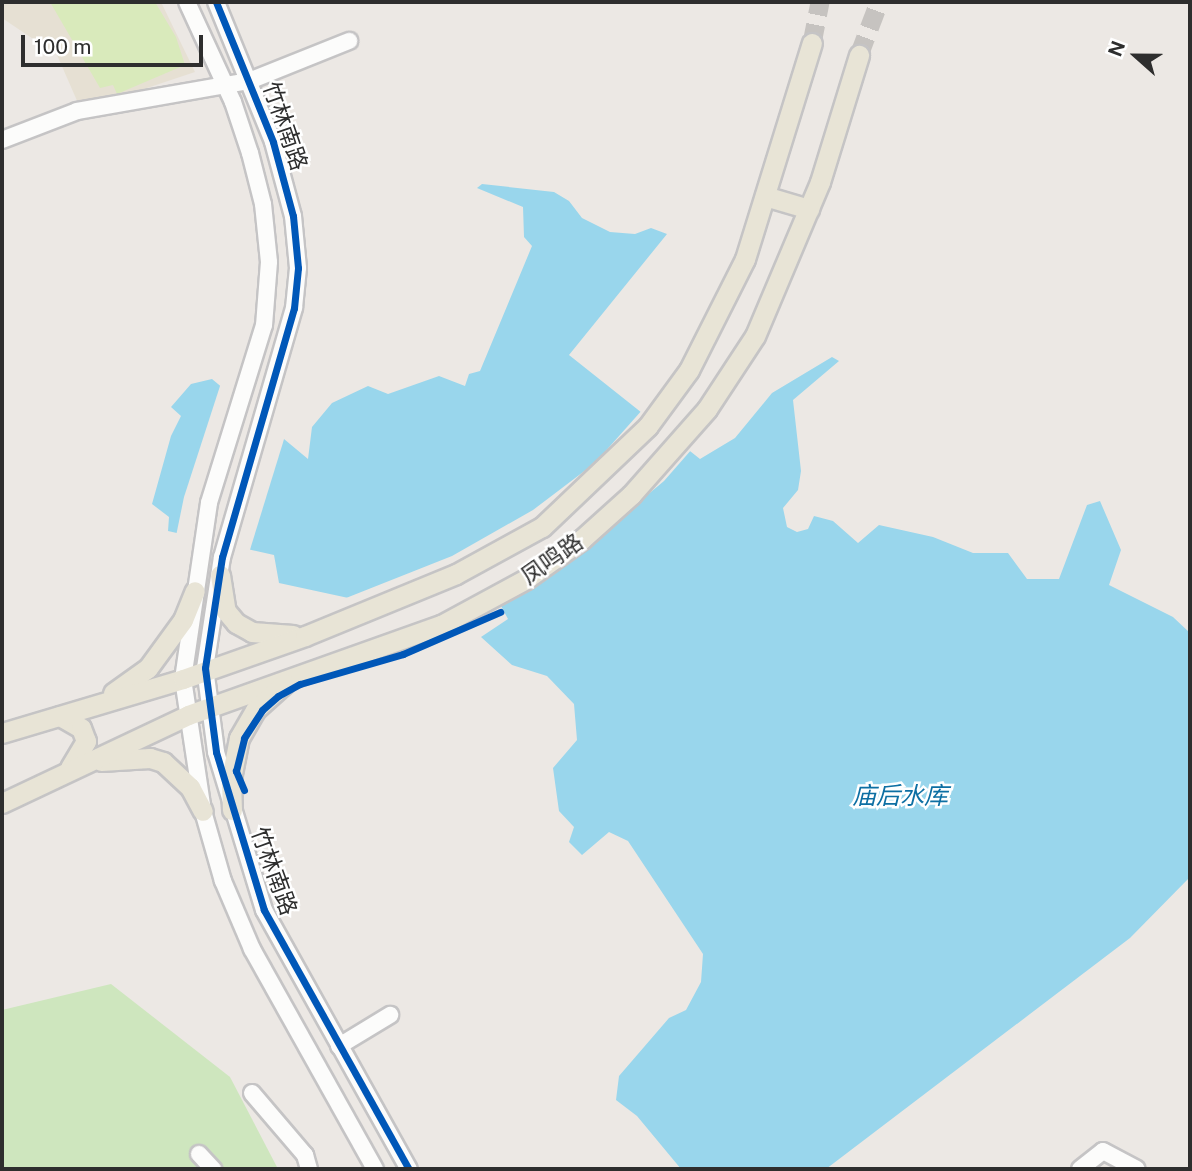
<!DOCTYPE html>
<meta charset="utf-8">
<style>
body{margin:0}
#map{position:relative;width:1192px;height:1171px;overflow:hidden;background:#ece8e4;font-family:"Public Sans","Noto Sans SC",sans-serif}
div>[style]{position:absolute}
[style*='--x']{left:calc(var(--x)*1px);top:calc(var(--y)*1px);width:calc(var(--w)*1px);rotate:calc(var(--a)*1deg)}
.education>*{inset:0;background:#e6e0d3}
.green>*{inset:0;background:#cee6be}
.pitch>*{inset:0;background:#d9eabb}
.water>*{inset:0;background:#99d6ec}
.pier>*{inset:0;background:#ece8e4}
.major-tunnel>*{height:19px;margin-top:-9.5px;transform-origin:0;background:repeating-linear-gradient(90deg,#c6c3c0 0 19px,transparent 0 29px)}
.roads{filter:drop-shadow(2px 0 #c5c4c5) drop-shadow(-2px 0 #c5c4c5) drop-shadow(0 2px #c5c4c5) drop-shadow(0 -2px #c5c4c5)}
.minor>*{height:16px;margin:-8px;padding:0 8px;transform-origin:8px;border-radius:8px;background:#fcfcfb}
.major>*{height:19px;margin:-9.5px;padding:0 9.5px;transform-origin:9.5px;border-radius:9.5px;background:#e8e4d6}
.cycleway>*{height:7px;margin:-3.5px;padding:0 3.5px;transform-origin:3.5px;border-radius:3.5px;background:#0057b8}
span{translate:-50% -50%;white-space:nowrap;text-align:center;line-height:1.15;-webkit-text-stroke:5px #fff;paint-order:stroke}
.street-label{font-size:23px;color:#2e2e2e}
.water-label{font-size:24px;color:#0d6fa3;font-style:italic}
.frame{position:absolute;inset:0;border:4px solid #2e2e2e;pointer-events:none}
.north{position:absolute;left:1101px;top:21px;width:70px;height:70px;-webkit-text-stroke:5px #fff;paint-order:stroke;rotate:291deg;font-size:19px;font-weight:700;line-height:28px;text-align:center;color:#2e2e2e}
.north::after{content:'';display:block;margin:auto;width:24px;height:32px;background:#2e2e2e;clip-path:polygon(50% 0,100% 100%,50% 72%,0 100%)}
.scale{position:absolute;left:21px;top:35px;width:182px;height:32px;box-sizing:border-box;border:4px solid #2e2e2e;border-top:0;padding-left:9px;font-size:21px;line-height:24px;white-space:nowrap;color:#2e2e2e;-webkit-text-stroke:5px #fff;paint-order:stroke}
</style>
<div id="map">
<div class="education">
<i style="clip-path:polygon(2px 2px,161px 2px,195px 72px,108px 101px,78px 103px,57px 55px,2px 18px)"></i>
</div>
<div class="green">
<i style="clip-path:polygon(111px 984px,230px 1077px,278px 1169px,2px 1169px,2px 1010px)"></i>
</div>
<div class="pitch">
<i style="clip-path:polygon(50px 2px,155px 2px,176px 37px,185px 65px,117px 94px,113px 85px,100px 88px)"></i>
</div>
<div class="water">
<i style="clip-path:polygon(482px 184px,554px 192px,569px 201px,582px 218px,610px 232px,635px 234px,651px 228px,667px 234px,569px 355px,700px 459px,735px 438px,772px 393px,832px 357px,839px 361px,793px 400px,801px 471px,798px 490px,783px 508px,787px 527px,797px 532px,808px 529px,814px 516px,833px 521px,858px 543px,879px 525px,933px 537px,973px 553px,1008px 553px,1027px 579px,1059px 579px,1087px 505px,1100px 501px,1121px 550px,1109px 585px,1173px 617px,1190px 633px,1190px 877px,1130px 938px,826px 1169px,681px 1169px,637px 1116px,616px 1100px,619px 1076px,669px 1018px,686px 1010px,701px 982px,703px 954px,628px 841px,609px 832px,582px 855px,569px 842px,574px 827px,559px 811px,553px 768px,577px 740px,574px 704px,547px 676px,512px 665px,481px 637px,508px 619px,500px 604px,404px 610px,279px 583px,274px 555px,168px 531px,169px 517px,152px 504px,171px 436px,181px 416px,171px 407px,191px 384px,212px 379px,308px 459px,312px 427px,332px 403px,368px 386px,388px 394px,439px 376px,465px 386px,469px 374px,480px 371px,532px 246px,524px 237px,523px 207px,477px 188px)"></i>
</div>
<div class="pier">
<i style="clip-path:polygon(221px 383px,285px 436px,249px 553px,176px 536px,184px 497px)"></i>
<i style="clip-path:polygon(643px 409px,692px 449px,664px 481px,565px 564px,480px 609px,404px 613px,341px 600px,452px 556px,533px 510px,595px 463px)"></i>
</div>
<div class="major-tunnel">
<i style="--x:812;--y:43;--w:42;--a:-79"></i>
<i style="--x:859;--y:55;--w:57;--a:-69.3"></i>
</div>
<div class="roads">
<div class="minor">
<i style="--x:187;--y:2;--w:110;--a:65.3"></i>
<i style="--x:233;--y:102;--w:54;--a:71.6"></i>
<i style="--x:250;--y:153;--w:53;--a:75.7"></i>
<i style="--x:263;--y:204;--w:58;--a:84.1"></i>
<i style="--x:269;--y:262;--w:63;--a:94.5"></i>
<i style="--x:264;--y:325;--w:186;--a:107.2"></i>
<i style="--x:209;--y:503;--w:178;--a:98.4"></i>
<i style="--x:183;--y:679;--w:134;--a:81.4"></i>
<i style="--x:203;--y:811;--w:73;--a:74.1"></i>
<i style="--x:223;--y:881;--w:74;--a:66.9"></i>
<i style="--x:252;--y:949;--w:252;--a:60.8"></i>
<i style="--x:216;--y:2;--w:151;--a:67.8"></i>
<i style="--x:273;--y:142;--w:77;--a:74.9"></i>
<i style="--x:293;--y:216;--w:52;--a:84.5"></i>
<i style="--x:298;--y:268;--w:40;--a:95.7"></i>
<i style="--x:294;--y:308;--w:259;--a:106.1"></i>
<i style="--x:222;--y:557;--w:112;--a:98.7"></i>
<i style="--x:205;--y:668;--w:85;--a:82.5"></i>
<i style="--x:216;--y:752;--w:165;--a:73.1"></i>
<i style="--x:264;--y:910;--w:297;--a:60.8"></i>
<i style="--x:2;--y:140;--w:80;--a:-21.1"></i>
<i style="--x:77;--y:111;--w:175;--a:-9.9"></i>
<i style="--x:249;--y:81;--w:108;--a:-21.8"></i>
<i style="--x:339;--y:1046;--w:60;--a:-31.3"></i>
<i style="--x:252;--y:1093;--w:82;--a:49.5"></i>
<i style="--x:305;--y:1155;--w:15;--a:74"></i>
<i style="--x:199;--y:1154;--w:21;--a:47"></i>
<i style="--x:1080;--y:1169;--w:29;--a:-38"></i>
<i style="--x:1103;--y:1151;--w:38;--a:28"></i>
</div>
<div class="major">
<i style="--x:765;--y:196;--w:46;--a:16.5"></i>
<i style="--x:220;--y:575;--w:36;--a:81"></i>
<i style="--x:226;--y:611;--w:16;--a:50"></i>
<i style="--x:236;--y:623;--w:18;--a:29"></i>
<i style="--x:252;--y:632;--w:41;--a:4.2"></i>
<i style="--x:113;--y:693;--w:43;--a:-35.5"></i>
<i style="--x:148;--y:668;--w:59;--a:-53.9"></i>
<i style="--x:183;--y:620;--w:31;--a:-68"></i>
<i style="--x:60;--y:716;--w:24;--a:30"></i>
<i style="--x:81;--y:728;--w:14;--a:69"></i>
<i style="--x:86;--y:741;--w:31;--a:121"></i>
<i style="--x:2;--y:733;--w:189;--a:-16.6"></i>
<i style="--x:183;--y:679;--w:129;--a:-19.4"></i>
<i style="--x:305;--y:636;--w:163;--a:-22.3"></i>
<i style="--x:456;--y:574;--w:98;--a:-28.7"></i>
<i style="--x:542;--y:527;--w:146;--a:-43.6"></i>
<i style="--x:648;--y:426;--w:69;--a:-53.8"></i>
<i style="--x:689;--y:370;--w:124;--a:-63.2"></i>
<i style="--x:745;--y:259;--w:226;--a:-72.8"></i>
<i style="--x:101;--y:761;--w:49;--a:-3.5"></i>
<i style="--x:150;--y:758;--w:14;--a:17"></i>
<i style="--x:163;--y:762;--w:37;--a:43"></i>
<i style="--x:190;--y:787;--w:27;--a:62"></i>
<i style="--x:2;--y:803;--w:206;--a:-25.3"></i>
<i style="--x:188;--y:715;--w:269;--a:-19.6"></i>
<i style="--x:441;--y:625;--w:97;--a:-28.4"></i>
<i style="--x:526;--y:579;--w:69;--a:-35.5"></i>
<i style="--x:582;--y:539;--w:66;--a:-41.9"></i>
<i style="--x:631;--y:495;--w:115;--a:-48.5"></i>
<i style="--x:707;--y:409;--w:87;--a:-56.7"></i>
<i style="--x:755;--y:336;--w:167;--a:-67.1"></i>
<i style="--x:820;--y:182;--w:133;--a:-72.9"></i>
<i style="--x:232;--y:810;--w:31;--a:-92"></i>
<i style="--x:231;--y:779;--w:42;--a:-79"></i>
<i style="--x:239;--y:738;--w:32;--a:-60"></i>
<i style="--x:255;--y:710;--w:40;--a:-42"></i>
</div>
</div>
<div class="cycleway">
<i style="--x:216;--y:2;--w:151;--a:67.8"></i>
<i style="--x:273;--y:142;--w:77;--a:74.9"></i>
<i style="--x:293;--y:216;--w:52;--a:84.5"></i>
<i style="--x:298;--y:268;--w:40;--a:95.7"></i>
<i style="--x:294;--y:308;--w:259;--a:106.1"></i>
<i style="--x:222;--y:557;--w:112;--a:98.7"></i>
<i style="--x:205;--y:668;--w:85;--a:82.5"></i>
<i style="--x:216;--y:752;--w:165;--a:73.1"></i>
<i style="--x:264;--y:910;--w:297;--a:60.8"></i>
<i style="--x:244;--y:790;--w:21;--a:-113"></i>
<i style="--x:236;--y:771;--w:34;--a:-76"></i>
<i style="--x:244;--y:738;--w:33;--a:-57"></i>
<i style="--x:262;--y:710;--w:21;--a:-41"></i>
<i style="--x:278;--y:696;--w:25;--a:-29"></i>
<i style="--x:300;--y:684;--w:107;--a:-16.2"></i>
<i style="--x:403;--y:654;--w:106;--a:-23.4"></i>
</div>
<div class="street-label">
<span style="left:285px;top:126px;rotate:71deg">竹林南路</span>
<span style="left:552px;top:559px;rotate:-35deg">凤鸣路</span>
<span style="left:274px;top:871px;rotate:70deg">竹林南路</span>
</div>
<div class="water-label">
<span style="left:900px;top:796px">庙后水库</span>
</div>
<div class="frame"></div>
<div class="north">N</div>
<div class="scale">100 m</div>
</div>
